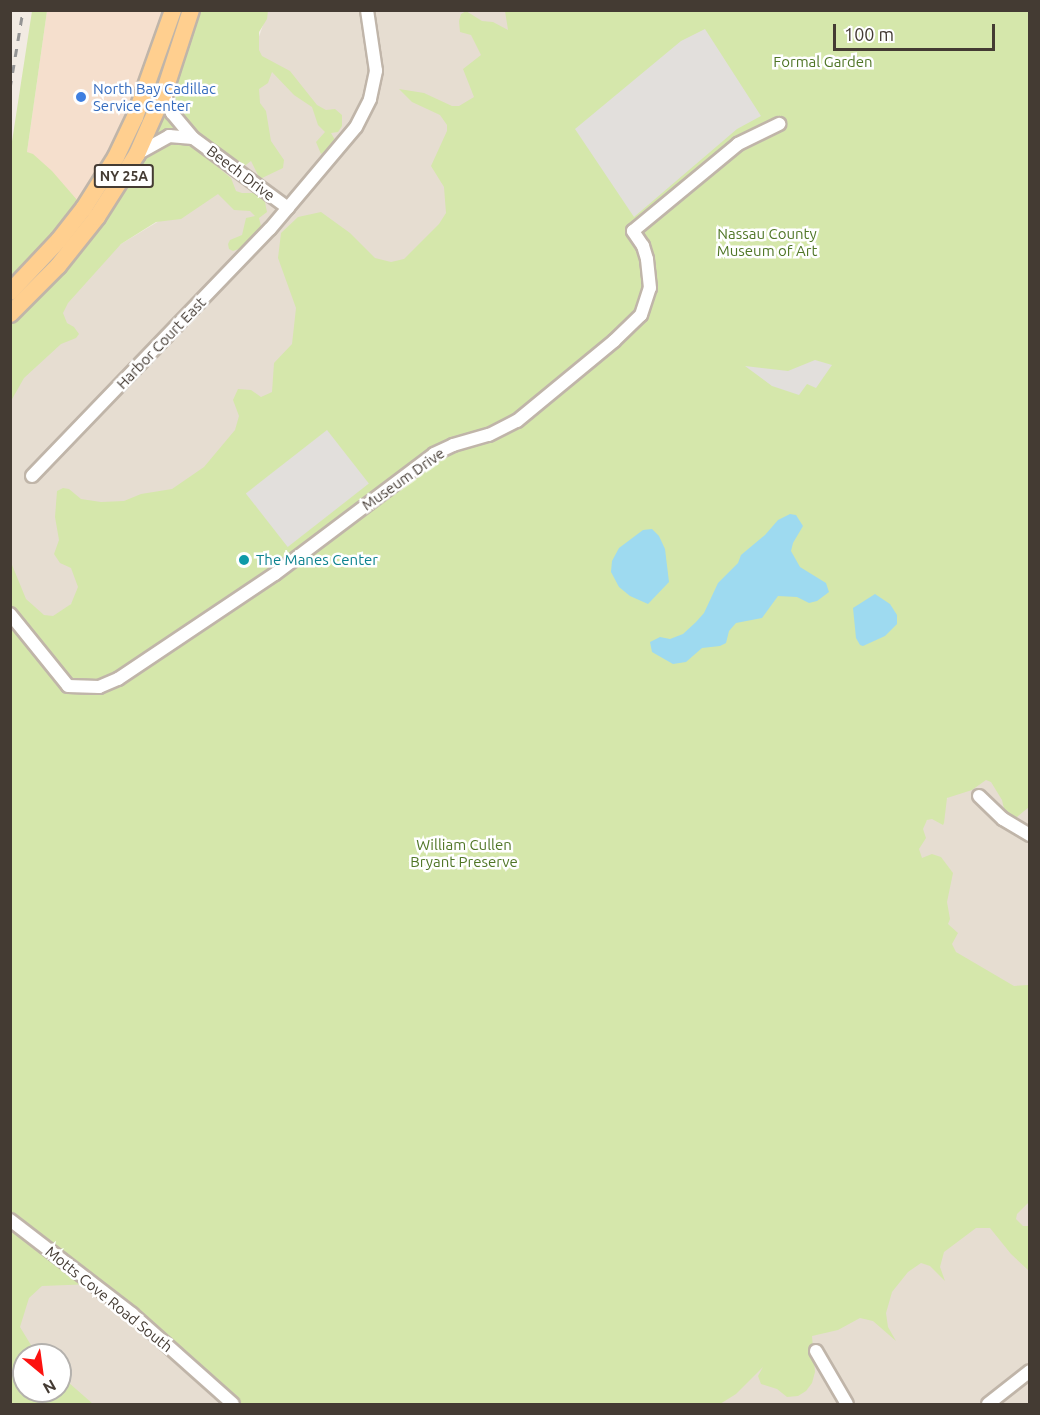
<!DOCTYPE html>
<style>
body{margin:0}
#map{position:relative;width:1040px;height:1415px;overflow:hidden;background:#f2ebe3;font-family:Ubuntu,sans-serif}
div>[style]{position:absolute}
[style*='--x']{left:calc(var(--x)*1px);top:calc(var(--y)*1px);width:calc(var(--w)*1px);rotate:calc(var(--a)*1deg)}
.residential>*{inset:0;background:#e6ddd1}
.commercial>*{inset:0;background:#f5dfcd}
.green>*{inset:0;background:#d5e7ab}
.parking>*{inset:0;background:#e2dfdc;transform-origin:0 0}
.water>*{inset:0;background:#9edaf0}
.roads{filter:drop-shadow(2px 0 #c0b5a9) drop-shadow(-2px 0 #c0b5a9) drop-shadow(0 2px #c0b5a9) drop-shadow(0 -2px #c0b5a9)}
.minor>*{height:12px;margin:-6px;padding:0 6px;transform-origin:6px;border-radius:6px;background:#fff}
.major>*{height:16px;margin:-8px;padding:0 8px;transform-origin:8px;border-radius:8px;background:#ffcf8f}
.rail>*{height:3px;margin-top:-1.5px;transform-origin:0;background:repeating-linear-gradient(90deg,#949494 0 8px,transparent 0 16px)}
.dots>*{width:16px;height:16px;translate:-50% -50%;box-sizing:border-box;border:3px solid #fff;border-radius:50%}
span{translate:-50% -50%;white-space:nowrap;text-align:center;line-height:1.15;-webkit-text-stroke:5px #fff;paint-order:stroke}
.shield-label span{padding:2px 4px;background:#fff;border:2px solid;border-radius:4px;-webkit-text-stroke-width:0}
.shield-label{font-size:14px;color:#443b33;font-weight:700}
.park-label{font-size:15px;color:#507627}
.shop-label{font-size:15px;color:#366cbe}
.left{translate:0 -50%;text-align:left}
.street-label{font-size:15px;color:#443b33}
.culture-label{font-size:15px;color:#0d838f}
.frame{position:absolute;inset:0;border:12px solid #443b33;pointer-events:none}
.north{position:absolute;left:12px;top:1343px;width:60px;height:60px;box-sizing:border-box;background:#fff;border:2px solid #b4b1ad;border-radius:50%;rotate:151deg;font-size:16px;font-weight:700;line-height:24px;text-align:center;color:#443b33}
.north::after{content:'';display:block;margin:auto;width:21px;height:27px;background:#fc1210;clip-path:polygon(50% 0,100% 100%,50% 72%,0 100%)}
.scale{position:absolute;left:833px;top:24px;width:162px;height:27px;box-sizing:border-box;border:3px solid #443b33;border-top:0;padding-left:8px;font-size:18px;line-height:21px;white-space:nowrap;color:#443b33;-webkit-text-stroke:4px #fff;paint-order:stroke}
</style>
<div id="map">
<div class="residential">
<i style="clip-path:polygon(268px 11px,528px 11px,461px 213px,46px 629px,11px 598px,11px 325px,121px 244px,230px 178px,214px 164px)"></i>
<i style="clip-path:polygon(1029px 739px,1029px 995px,968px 961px,911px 921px,920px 828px,953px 792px)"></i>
<i style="clip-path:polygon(1029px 1193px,1029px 1404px,684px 1404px)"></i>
<i style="clip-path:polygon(evenodd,10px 1220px,233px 1404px,11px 1404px,10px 1220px,24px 1355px,60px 1355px,60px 1391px,24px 1391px,24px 1355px)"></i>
</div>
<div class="commercial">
<i style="clip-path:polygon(47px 11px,173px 11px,163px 42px,84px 208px,27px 152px)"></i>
</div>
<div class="green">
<i style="clip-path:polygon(32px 11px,47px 11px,27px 152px,33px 154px,52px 171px,84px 208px,11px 292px,11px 148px)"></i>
<i style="clip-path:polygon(192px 11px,268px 11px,267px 19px,259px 32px,259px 50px,262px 56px,290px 71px,317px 105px,326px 110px,335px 109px,342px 115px,342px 126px,338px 132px,331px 133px,335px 140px,333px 146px,321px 154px,316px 142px,325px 132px,318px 125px,312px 107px,294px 95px,272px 72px,268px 83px,259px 89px,260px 103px,266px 111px,271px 141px,284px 160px,283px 168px,260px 179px,251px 161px,242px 168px,217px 162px,214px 164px,231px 178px,236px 191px,242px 193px,256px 193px,265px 202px,267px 212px,259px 218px,261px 226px,257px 236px,244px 247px,233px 251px,229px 249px,228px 244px,230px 240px,242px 235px,246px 218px,255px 216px,250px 211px,234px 210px,218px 194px,181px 219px,156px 222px,121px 244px,68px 303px,63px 313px,67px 323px,74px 327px,79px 334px,76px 338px,61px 344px,24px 378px,11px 401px,11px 314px,123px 179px)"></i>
<i style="clip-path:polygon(466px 11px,482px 21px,493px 22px,508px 30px,505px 11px,1029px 11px,1029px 807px,1012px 821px,1005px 813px,1002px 800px,991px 782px,986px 780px,972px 790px,947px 798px,944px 823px,943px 825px,932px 819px,927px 820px,923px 829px,926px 838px,919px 849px,922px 858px,932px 854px,941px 857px,953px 873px,947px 902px,950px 919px,948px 924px,958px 933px,952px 944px,956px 952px,1014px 986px,1029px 985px,1029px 1202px,1017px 1214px,1016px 1219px,1023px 1226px,1029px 1226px,1029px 1271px,1011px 1254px,990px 1228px,976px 1228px,944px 1252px,940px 1267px,945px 1281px,930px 1266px,921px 1263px,908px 1272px,892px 1292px,886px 1313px,888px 1327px,896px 1341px,873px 1321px,860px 1318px,838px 1330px,812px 1336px,815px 1372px,812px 1383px,806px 1391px,798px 1396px,787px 1397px,777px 1389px,761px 1384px,758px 1376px,763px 1367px,736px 1394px,720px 1404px,233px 1404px,93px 1284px,42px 1286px,29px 1298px,20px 1327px,37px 1355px,24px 1355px,24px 1391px,60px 1391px,60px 1375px,93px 1404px,11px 1404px,10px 560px,26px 599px,44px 615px,53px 616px,71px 604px,78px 587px,71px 568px,60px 563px,54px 554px,59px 540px,55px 517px,57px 491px,63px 488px,69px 489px,81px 499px,101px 502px,124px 501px,141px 494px,172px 489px,204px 467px,235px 430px,239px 416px,233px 400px,238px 389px,251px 390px,261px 397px,272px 392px,274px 363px,292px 344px,296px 308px,278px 258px,281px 233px,298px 217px,321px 212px,350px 233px,375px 258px,391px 262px,404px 259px,439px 224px,446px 213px,444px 187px,431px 166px,447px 131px,447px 125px,440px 115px,412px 102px,399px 89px,424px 93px,452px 106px,459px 106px,474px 97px,463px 69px,481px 55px,471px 35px,460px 32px,459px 21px,461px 14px)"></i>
</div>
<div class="parking">
<i style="clip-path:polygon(705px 29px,761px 116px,737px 129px,634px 217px,575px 129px,681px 41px)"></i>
<i style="clip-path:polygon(815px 360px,832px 365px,816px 388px,807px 384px,799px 395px,772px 386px,745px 366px,788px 371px)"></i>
<i style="left:327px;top:430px;width:68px;height:103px;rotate:52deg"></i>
</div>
<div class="water">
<i style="clip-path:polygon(790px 514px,796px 515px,803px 526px,793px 543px,791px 551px,800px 567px,826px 583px,829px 592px,817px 601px,809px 603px,797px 597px,778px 596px,762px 618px,736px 623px,729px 631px,726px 643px,720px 646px,702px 648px,686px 662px,673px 664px,652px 652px,650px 642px,660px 637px,670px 639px,683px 634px,696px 622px,704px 613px,718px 583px,738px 563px,741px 555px,765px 535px,778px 520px)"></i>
<i style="clip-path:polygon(652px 529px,659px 536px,665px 549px,669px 582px,648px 604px,630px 596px,619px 587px,611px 572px,612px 561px,619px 548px,643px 530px)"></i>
<i style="clip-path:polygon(875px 594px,890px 604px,897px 615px,897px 624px,885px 636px,863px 646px,860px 645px,856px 638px,853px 608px)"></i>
</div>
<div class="roads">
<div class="minor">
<i style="--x:164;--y:93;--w:22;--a:68"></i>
<i style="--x:172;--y:113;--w:33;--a:50"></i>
<i style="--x:193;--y:138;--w:118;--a:36.4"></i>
<i style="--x:137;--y:154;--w:37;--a:-29"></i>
<i style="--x:169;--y:136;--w:24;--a:5"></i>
<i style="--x:32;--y:476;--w:343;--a:-46.1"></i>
<i style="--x:270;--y:229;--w:133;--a:-49.9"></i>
<i style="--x:356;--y:127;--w:31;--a:-63"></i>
<i style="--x:370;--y:99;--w:29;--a:-78"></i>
<i style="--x:376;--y:71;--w:62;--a:-98.4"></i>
<i style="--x:10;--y:614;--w:92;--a:51.1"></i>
<i style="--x:68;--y:686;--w:31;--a:2"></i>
<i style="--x:99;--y:687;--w:21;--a:-23"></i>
<i style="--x:118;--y:679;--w:189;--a:-33.8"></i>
<i style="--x:275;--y:574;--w:199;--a:-37"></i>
<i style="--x:434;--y:454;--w:21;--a:-25"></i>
<i style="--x:453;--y:445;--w:37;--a:-16"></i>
<i style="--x:489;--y:435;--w:31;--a:-27"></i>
<i style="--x:517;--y:421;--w:126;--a:-39.5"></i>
<i style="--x:614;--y:341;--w:37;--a:-44"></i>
<i style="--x:641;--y:315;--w:28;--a:-72"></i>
<i style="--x:650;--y:288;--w:29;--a:-96"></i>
<i style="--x:647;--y:259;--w:14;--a:-107"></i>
<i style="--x:643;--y:246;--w:18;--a:-124"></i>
<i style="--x:633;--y:231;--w:136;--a:-39.6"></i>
<i style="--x:738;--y:144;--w:46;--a:-26"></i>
<i style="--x:979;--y:796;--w:33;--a:44"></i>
<i style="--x:1003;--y:819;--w:31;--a:31"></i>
<i style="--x:10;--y:1220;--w:154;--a:37.6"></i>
<i style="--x:132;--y:1314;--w:135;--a:41.7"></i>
<i style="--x:816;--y:1351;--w:61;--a:59.7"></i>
<i style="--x:988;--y:1404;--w:53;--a:-38.2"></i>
</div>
<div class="major">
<i style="--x:10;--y:292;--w:71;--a:-46.7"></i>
<i style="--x:59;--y:240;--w:41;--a:-52"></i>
<i style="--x:84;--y:208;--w:60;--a:-57.9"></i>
<i style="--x:116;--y:157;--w:44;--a:-64.6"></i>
<i style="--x:135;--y:117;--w:114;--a:-70.4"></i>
<i style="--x:10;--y:314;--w:68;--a:-45"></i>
<i style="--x:58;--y:266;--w:63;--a:-51.5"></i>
<i style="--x:97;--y:217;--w:75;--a:-57.6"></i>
<i style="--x:137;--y:154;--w:67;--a:-66.1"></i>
<i style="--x:164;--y:93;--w:87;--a:-72"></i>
</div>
</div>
<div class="rail">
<i style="--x:10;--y:88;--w:79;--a:-80.5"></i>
</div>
<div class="dots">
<i style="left:81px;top:97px;background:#3f7fe0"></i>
<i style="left:244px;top:560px;background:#0f9aa8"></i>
</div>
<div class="shield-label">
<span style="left:124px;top:176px">NY 25A</span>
</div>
<div class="park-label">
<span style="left:823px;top:62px">Formal Garden</span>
<span style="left:767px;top:242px">Nassau County<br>Museum of Art</span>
<span style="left:464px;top:853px">William Cullen<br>Bryant Preserve</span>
</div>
<div class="shop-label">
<span class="left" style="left:93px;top:97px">North Bay Cadillac<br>Service Center</span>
</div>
<div class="street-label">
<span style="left:241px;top:173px;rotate:37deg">Beech Drive</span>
<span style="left:161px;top:343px;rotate:-46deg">Harbor Court East</span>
<span style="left:403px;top:479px;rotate:-35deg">Museum Drive</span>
<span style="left:109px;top:1299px;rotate:39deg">Motts Cove Road South</span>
</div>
<div class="culture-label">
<span class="left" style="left:256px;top:560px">The Manes Center</span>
</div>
<div class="frame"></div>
<div class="north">N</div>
<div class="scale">100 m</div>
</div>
